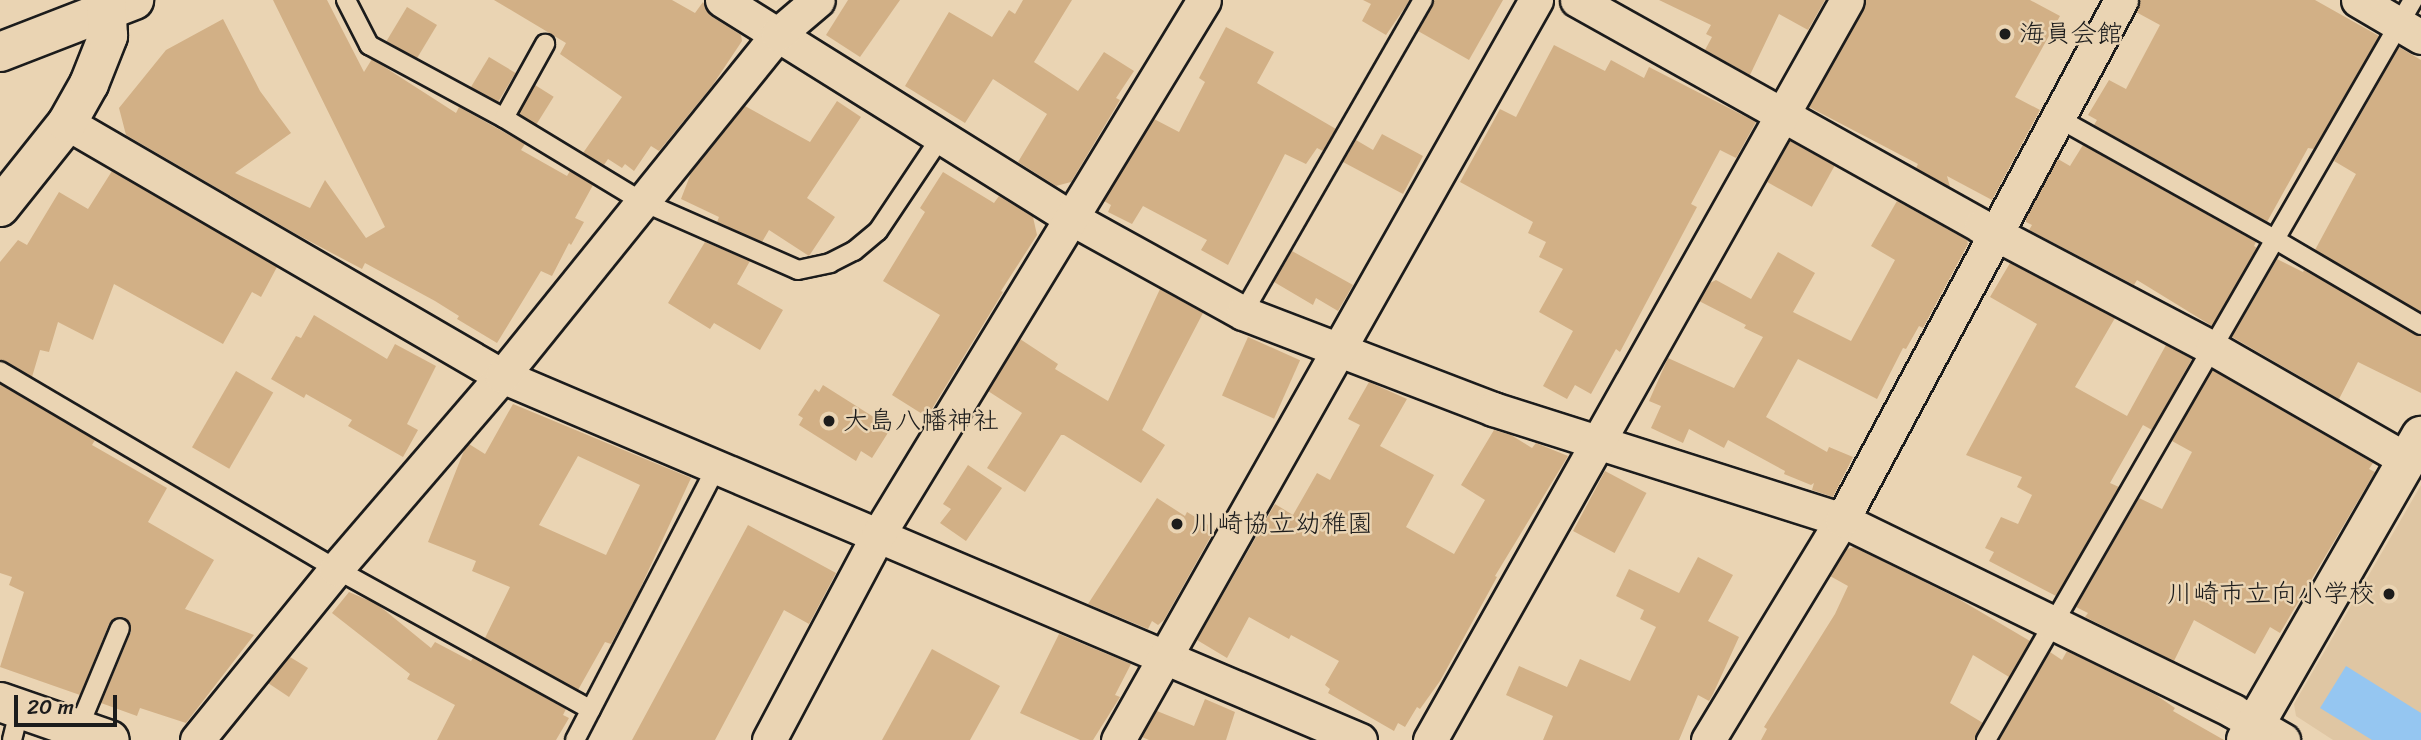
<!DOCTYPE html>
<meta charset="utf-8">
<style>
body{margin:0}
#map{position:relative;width:2421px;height:740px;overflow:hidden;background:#ead4b3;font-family:Sriracha,"Klee One",sans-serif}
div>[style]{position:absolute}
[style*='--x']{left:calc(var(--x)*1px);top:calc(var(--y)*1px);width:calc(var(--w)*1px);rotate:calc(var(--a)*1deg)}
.built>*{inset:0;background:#dfc6a3}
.water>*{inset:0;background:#95c6f1}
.building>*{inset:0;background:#d2b086;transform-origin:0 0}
.roads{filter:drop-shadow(2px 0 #1c1c1c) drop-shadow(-2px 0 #1c1c1c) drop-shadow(0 2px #1c1c1c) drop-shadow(0 -2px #1c1c1c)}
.lane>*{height:18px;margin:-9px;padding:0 9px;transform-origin:9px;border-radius:9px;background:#ead4b3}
.street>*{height:33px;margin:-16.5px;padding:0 16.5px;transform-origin:16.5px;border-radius:16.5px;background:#ead4b3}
.secondary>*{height:38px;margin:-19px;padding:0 19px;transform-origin:19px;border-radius:19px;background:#ead4b3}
.dots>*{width:19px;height:19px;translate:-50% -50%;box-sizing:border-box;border:4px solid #ead4b3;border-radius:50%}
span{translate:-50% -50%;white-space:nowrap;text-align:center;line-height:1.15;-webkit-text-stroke:5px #ead4b3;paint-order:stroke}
.poi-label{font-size:26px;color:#1c1c1c}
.left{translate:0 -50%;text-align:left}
.right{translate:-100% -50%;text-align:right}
.scale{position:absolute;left:14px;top:695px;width:103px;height:32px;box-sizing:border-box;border:4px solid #1c1c1c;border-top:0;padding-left:9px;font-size:21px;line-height:24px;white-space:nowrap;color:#1c1c1c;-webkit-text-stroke:5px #ead4b3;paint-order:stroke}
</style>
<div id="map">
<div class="built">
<i style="clip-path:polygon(2421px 485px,2421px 740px,2333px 740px,2296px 716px,2294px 704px)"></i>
</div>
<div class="water">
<i style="clip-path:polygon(2346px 666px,2421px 713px,2421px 740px,2372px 740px,2320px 708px)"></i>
</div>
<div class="building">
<i style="clip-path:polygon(273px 0,327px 0,364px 72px,372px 59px,456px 113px,459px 107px,525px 144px,521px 150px,567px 176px,570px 171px,593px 185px,575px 218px,584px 222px,571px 245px,569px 243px,552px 276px,541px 271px,497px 343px,457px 319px,459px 316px,435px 301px,365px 263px,362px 269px,296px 234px,126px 135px,119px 108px,166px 50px,223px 19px,260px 91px,291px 133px,235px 173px,310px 208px,325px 180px,366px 238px,385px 227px)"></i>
<i style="clip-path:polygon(494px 0,672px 0,695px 13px,703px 2px,711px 16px,741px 35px,742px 41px,712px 86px,659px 151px,651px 146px,634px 171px,625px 164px,622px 168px,608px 159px,604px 165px,583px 153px,622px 97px,560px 54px,566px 43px)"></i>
<i style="clip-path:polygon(848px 0,900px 0,860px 57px,826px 35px)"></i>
<i style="clip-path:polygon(1023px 0,1072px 0,1034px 62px,1078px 91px,1104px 52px,1134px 71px,1116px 98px,1120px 100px,1071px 182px,1056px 186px,1018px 162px,1047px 114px,993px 79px,965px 123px,905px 86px,949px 12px,992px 37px,1009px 10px,1015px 14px)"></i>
<i style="clip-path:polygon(1363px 0,1410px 0,1386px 35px,1362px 21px,1371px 4px)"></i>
<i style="clip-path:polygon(1434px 0,1503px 0,1469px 60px,1418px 31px)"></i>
<i style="clip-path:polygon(1659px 0,1825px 0,1808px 30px,1779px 14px,1750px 75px,1705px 50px,1712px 37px,1706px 34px,1711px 25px)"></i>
<i style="clip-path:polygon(1866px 0,2030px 0,2060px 16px,2015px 97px,2040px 110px,1992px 200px,1947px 176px,1950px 187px,1916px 168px,1918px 164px,1809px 107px)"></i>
<i style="clip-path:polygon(2140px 0,2315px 0,2379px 36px,2314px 149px,2308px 148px,2267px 222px,2094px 125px,2097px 120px,2088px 115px,2109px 80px,2126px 89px,2160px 25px,2136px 12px)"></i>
<i style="left:407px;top:7px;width:35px;height:40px;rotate:31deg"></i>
<i style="clip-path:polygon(1226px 27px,1274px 52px,1257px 83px,1336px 129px,1323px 151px,1317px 148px,1306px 164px,1285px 154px,1228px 265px,1201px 250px,1207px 240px,1143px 206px,1132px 224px,1108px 212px,1111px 205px,1104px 201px,1154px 119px,1179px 132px,1205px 82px,1199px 78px)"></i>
<i style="clip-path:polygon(1554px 45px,1605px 71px,1611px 60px,1644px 78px,1649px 67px,1756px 122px,1736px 158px,1720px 150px,1691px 204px,1697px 207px,1620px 352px,1616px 349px,1591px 394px,1575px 385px,1567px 399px,1543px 386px,1573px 331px,1539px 312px,1563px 269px,1539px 257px,1546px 242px,1528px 233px,1533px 222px,1460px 182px,1500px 109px,1516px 117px)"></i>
<i style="clip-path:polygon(2399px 47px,2421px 60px,2421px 312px,2315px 250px,2356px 174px,2334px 161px)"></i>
<i style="left:489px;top:57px;width:31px;height:35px;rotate:31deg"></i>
<i style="left:535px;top:85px;width:22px;height:33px;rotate:32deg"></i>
<i style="clip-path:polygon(837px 101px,861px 117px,807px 198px,835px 217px,809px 256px,769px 230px,762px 242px,717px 222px,719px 217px,681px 199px,691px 173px,745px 106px,810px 142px)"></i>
<i style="clip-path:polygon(1382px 134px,1423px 156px,1403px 194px,1343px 162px,1356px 140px,1373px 150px)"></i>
<i style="left:1790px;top:141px;width:51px;height:47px;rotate:29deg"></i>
<i style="clip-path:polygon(2083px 145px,2256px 242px,2254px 246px,2257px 248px,2212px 326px,2137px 280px,2134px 285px,2029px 230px,2032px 225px,2026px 222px,2026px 218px,2058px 159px,2070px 166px)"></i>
<i style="clip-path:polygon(112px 171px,277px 267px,261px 297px,252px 292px,223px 344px,114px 284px,93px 340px,58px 322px,49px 352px,40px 350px,32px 377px,0 360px,0 262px,18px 240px,27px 245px,59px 192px,88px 209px)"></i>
<i style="clip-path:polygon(943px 172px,994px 203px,999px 196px,1033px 217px,1037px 235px,1001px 291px,1003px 292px,927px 417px,892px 395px,940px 315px,883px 281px,925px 212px,920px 208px)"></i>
<i style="clip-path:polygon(1897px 201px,1967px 240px,1968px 244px,1923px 328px,1919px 326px,1906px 349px,1903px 348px,1877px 399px,1798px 359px,1766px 417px,1827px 452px,1829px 447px,1853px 457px,1833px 497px,1812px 490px,1814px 483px,1811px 485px,1784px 474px,1785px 471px,1728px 440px,1724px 448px,1689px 429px,1683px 443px,1651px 428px,1661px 406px,1649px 401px,1668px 358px,1734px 388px,1763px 337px,1744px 328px,1746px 325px,1699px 301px,1710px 283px,1716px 280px,1751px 299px,1778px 252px,1815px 273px,1793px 312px,1851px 341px,1895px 260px,1871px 246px)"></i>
<i style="clip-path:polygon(705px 242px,750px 261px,737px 284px,783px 310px,760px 350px,714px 323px,710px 329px,668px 303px)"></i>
<i style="clip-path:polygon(1292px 251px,1353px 285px,1338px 311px,1316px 298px,1313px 305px,1274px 282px)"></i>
<i style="clip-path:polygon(2277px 259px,2303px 272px,2304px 270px,2421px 336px,2421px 393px,2358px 362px,2339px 399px,2232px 337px)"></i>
<i style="clip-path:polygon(2010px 263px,2115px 318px,2075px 387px,2127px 416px,2166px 345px,2192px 359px,2152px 430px,2143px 425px,2110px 483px,2119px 487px,2056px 596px,1989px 561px,1994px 552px,1985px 548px,2001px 517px,2018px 524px,2032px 495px,2017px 487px,2022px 477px,1966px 455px,2037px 324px,1990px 297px)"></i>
<i style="clip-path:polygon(1160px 289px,1203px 313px,1142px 430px,1165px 445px,1141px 483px,1064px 435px,1061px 435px,1025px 492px,987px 468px,1022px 413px,988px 391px,1020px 339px,1058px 364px,1055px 369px,1108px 401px)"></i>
<i style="clip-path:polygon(314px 315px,387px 359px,395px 344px,436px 366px,407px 424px,418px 430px,403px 457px,348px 426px,352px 420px,306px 394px,304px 398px,271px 379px,296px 336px,301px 338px)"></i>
<i style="left:1248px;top:337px;width:57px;height:64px;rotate:24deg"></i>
<i style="clip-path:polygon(2212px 370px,2373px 463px,2369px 469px,2375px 472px,2280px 633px,2270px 627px,2255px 654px,2194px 620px,2174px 661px,2085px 617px,2088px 613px,2076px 607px,2139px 498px,2162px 509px,2192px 452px,2172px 441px)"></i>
<i style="left:236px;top:371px;width:43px;height:88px;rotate:30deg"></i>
<i style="clip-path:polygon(1369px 382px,1407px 399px,1380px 446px,1434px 475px,1406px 527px,1454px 554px,1485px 500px,1461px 485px,1494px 430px,1511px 435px,1532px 448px,1536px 443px,1568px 456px,1495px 576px,1497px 577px,1440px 681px,1420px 709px,1417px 707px,1405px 727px,1398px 723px,1394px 731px,1328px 693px,1330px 689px,1325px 685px,1339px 661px,1291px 635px,1289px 639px,1249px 617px,1227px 658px,1197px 640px,1275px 504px,1293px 515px,1317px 473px,1330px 480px,1360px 425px,1348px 419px)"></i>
<i style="clip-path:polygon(0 384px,95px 440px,92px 445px,167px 488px,148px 522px,214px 560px,185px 609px,254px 635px,186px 723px,140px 708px,137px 716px,101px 703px,131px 632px,129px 622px,124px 617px,114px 619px,109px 624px,80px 695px,0 667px,24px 592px,9px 585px,12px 577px,0 573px)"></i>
<i style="clip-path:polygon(823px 385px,891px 428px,872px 458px,861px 451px,856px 461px,799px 425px,803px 418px,798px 415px,815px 389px,819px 392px)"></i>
<i style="clip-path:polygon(evenodd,513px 404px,691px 478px,638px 593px,611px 644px,605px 642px,578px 690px,485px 638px,510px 587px,472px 571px,476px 561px,428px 542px,465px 448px,469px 444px,485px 454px,513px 404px,578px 456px,640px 485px,606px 555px,539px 525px,578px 456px)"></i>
<i style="clip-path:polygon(968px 465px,1002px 488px,966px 541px,940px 523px,951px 509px,943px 504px)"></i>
<i style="left:1605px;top:471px;width:47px;height:68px;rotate:28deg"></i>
<i style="clip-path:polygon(1157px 498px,1185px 516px,1187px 512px,1215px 529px,1164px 620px,1158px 625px,1152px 621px,1148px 629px,1088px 604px)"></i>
<i style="clip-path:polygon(748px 525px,836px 573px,809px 624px,784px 610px,715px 740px,632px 740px)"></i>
<i style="clip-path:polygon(1854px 547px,1957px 598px,2030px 641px,2009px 677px,1973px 655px,1950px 703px,1983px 723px,1975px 740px,1761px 740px,1767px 729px,1764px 727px,1835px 614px,1848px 586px,1830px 576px,1847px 549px)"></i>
<i style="clip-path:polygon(1698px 557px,1733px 575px,1708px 621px,1739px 637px,1713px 694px,1709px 701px,1698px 695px,1679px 740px,1543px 740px,1553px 716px,1506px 695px,1519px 666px,1567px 687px,1580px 659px,1630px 681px,1656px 627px,1640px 619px,1644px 610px,1616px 596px,1629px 569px,1679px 593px)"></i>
<i style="clip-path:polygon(349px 592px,377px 604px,431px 648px,435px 642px,471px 661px,473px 658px,566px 709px,563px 715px,569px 718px,556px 740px,437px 740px,455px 705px,407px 679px,410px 674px,332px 613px)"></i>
<i style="clip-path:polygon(1059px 634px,1131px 664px,1115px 695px,1120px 697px,1093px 740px,1080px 740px,1020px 713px)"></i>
<i style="clip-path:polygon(932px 649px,1000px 686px,970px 740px,882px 740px)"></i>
<i style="clip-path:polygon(2067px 651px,2156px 695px,2175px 708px,2173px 711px,2224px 740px,1999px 740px,2050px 652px,2062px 660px)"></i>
<i style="clip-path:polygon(290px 657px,308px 668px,289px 697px,268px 683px)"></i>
<i style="clip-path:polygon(1205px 699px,1235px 712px,1226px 740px,1149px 740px,1142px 737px,1157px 711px,1194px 726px)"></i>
</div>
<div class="roads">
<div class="lane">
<i style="--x:346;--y:0;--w:51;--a:62.9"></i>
<i style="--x:369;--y:45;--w:153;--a:28.4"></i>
<i style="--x:504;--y:118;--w:160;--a:31.2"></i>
<i style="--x:641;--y:201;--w:171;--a:23.7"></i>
<i style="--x:798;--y:270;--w:33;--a:-12"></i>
<i style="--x:830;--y:263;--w:27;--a:-27"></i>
<i style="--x:854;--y:251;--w:31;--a:-40"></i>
<i style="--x:878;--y:231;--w:113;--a:-56.2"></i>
<i style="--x:504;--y:118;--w:85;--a:-61"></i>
<i style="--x:2058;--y:118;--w:250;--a:29.2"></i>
<i style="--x:2276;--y:240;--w:168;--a:30.4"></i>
<i style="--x:1243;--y:313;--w:361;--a:-60.1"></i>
<i style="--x:0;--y:371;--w:390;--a:30.5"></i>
<i style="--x:336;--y:569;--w:291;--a:28.9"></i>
<i style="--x:78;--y:729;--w:109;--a:-67.4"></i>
<i style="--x:12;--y:740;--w:33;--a:-76"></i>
<i style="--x:575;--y:740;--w:306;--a:-62.6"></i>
<i style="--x:1986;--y:740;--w:854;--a:-60.01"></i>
</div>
<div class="street">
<i style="--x:722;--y:0;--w:411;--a:32"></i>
<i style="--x:1071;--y:218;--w:196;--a:28.9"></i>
<i style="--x:1243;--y:313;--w:268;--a:21"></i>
<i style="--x:1493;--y:409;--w:366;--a:17.6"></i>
<i style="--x:1842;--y:520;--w:435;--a:26"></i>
<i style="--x:2233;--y:711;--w:58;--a:30.1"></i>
<i style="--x:1577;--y:0;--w:463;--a:29.2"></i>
<i style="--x:1981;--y:226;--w:261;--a:27.8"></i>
<i style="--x:2212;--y:348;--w:225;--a:29.9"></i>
<i style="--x:2358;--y:0;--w:73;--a:30.4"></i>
<i style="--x:67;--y:123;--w:503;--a:30.18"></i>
<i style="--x:502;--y:376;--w:932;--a:22.99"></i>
<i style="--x:197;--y:740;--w:220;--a:-50.9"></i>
<i style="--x:336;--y:569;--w:255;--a:-49.3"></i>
<i style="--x:502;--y:376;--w:439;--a:-51.1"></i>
<i style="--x:778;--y:34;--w:52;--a:-40.4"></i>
<i style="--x:769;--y:740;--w:232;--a:-62"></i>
<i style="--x:878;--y:535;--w:626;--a:-58.64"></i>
<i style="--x:1118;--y:740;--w:850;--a:-60.54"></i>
<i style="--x:1430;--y:740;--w:849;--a:-60.6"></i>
<i style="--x:1708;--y:740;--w:258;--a:-58.7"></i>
<i style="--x:1842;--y:520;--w:590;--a:-61.78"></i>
</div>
<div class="secondary">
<i style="--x:0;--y:52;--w:144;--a:-21.2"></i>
<i style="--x:0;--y:207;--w:107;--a:-51.4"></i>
<i style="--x:67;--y:123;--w:45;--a:-60.6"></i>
<i style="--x:89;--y:84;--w:52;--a:-68.4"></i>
<i style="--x:108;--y:36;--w:36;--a:-93"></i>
<i style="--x:0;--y:702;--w:116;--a:19.1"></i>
<i style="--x:2246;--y:740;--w:351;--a:-60.1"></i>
</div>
</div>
<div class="dots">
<i style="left:2005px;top:34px;background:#1c1c1c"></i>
<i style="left:829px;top:421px;background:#1c1c1c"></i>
<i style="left:1177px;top:524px;background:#1c1c1c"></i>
<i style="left:2389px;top:594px;background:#1c1c1c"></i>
</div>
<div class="poi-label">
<span class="left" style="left:2019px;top:34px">海員会館</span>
<span class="left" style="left:843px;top:421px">大島八幡神社</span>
<span class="left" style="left:1191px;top:524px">川崎協立幼稚園</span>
<span class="right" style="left:2375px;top:594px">川崎市立向小学校</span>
</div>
<div class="scale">20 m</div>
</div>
